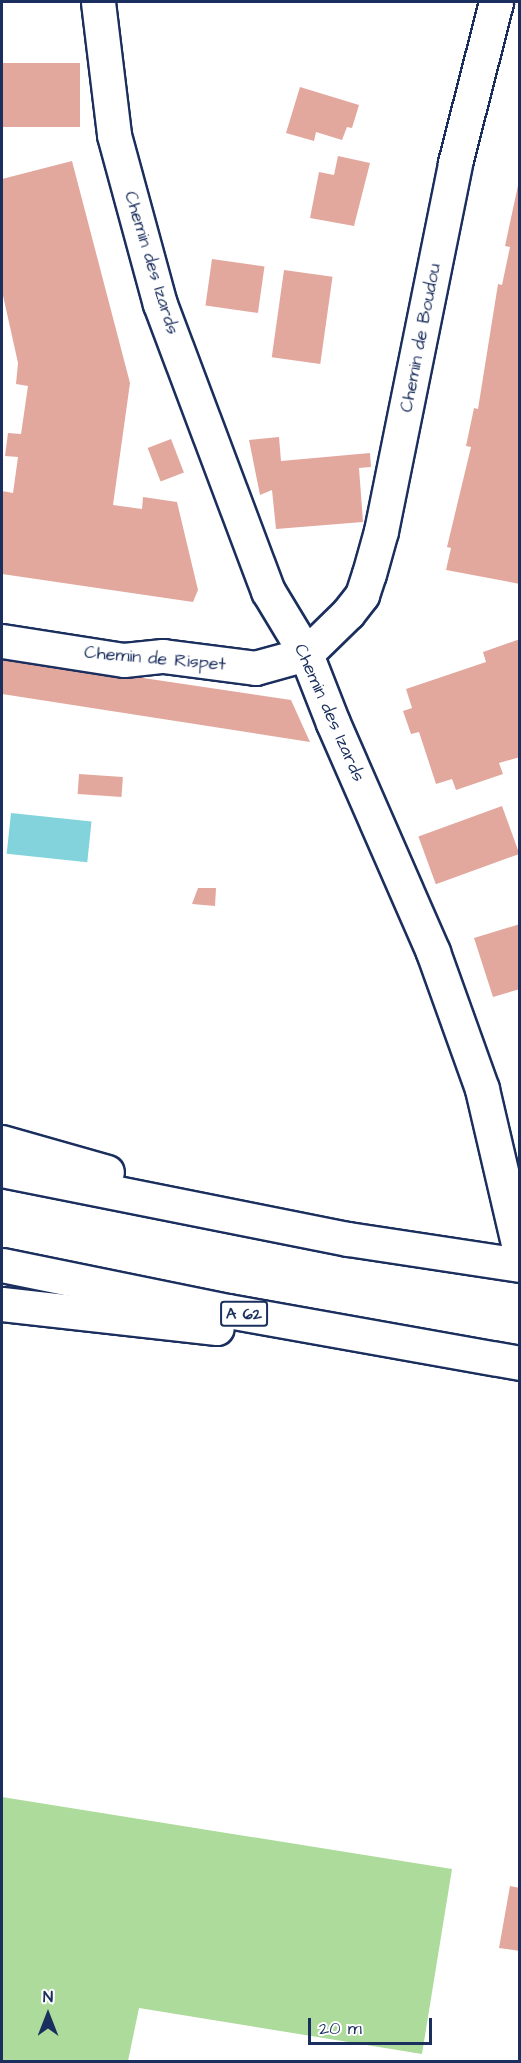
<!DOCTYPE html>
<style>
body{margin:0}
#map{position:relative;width:521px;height:2063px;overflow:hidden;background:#fff;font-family:"Architects Daughter",sans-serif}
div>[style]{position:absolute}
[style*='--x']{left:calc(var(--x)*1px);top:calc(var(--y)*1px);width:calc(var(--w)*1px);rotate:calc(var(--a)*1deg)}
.green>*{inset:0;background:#acdb9b}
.water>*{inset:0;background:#82d3db;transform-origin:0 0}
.building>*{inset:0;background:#e2a89e;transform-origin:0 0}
.roads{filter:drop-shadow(2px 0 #1b2f5e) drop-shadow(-2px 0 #1b2f5e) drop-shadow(0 2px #1b2f5e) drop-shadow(0 -2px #1b2f5e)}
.street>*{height:33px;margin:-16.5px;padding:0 16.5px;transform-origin:16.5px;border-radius:16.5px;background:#fff}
.secondary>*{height:33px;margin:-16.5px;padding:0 16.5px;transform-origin:16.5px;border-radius:16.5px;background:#fff}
.highway>*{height:33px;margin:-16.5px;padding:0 16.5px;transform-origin:16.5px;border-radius:16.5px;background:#fff}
span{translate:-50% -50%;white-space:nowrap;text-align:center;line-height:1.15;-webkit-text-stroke:5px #fff;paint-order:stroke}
.shield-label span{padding:2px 4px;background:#fff;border:2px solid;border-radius:4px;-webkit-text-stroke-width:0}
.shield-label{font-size:16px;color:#1b2f5e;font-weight:700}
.street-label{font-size:18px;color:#1b2f5e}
.frame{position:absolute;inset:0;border:3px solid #1b2f5e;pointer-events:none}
.north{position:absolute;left:18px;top:1985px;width:60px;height:60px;-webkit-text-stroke:4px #fff;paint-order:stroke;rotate:0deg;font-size:16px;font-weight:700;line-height:24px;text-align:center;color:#1b2f5e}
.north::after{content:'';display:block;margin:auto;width:21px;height:27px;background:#1b2f5e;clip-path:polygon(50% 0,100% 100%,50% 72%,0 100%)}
.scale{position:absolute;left:308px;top:2018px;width:124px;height:27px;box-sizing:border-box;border:3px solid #1b2f5e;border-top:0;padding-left:8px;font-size:18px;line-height:21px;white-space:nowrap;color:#1b2f5e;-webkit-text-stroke:4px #fff;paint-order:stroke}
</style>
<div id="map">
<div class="green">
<i style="clip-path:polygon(2px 1797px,452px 1869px,422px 2054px,139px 2008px,128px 2061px,2px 2061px)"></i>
</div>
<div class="water">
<i style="left:11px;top:813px;width:81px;height:41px;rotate:6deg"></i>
</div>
<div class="building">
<i style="left:2px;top:63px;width:78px;height:64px"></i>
<i style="clip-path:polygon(300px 87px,359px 105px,352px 128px,347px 127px,342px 140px,316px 132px,314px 141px,286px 133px)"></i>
<i style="clip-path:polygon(338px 156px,370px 163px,354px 226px,310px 218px,319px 172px,334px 175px)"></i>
<i style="clip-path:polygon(72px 161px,130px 383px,113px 505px,142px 509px,143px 497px,177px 502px,198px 590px,193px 602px,2px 574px,2px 491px,13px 493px,18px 457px,5px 456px,8px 433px,21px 434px,28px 386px,16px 384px,18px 363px,2px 291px,2px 179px)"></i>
<i style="clip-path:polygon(520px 176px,520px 584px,446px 570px,451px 548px,447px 547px,471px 447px,466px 446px,474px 408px,478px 409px,498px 284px,502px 285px,510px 247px,505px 246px)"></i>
<i style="left:212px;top:259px;width:53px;height:47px;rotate:8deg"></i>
<i style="left:284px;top:270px;width:49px;height:88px;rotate:8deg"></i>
<i style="clip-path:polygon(279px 437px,281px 461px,370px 453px,371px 467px,359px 468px,363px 522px,276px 529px,272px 490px,260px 495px,249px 440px)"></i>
<i style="left:171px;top:439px;width:36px;height:25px;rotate:69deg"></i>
<i style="clip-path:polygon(520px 639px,520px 757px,499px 763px,503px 774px,456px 790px,452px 779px,436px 784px,419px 732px,411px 734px,403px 711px,412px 708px,406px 689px,486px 662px,483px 652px)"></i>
<i style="clip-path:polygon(2px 657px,291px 700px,310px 742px,2px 694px)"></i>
<i style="left:79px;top:774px;width:44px;height:20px;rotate:4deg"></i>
<i style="left:502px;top:806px;width:51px;height:89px;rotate:70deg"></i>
<i style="clip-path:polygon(198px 888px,216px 888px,215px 906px,192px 904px)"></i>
<i style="clip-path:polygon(520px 924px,520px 989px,493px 997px,474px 938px)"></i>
<i style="clip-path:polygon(510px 1886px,520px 1888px,520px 1951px,499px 1948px)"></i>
</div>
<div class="roads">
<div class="street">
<i style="--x:2;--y:641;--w:123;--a:8.9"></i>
<i style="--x:124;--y:660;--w:39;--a:-6"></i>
<i style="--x:163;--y:656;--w:93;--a:7.4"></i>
<i style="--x:255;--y:668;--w:53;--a:-15.4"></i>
</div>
<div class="secondary">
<i style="--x:98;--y:2;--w:134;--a:83.1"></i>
<i style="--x:114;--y:135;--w:175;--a:74.8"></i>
<i style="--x:160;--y:304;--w:307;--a:69.4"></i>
<i style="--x:268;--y:591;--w:74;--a:58.9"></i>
<i style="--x:306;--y:654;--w:74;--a:68.6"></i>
<i style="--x:333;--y:723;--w:250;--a:66.4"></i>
<i style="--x:433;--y:952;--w:145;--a:70.3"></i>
<i style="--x:482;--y:1089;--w:167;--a:76.9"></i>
<i style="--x:306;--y:654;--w:59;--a:-44.3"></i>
<i style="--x:348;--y:613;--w:23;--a:-52"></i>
<i style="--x:362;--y:595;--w:22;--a:-72"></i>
<i style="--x:369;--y:574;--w:45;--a:-74.4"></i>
<i style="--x:381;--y:531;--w:375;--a:-78.6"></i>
<i style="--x:455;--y:163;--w:166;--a:-75.7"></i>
</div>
<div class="highway">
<i style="--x:2;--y:1142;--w:109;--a:15.9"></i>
<i style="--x:2;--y:1170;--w:353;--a:11.3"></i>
<i style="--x:348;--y:1239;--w:174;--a:8.6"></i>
<i style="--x:2;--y:1265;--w:231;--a:11.5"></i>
<i style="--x:228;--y:1311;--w:297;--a:10.1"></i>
<i style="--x:2;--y:1304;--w:216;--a:6.4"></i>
</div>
</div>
<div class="shield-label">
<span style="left:244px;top:1314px">A 62</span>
</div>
<div class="street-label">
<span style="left:151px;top:263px;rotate:73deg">Chemin des Izards</span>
<span style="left:421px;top:338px;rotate:-79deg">Chemin de Boudou</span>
<span style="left:155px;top:659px;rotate:5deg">Chemin de Rispet</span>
<span style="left:329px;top:713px;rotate:66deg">Chemin des Izards</span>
</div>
<div class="frame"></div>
<div class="north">N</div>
<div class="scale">20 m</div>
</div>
